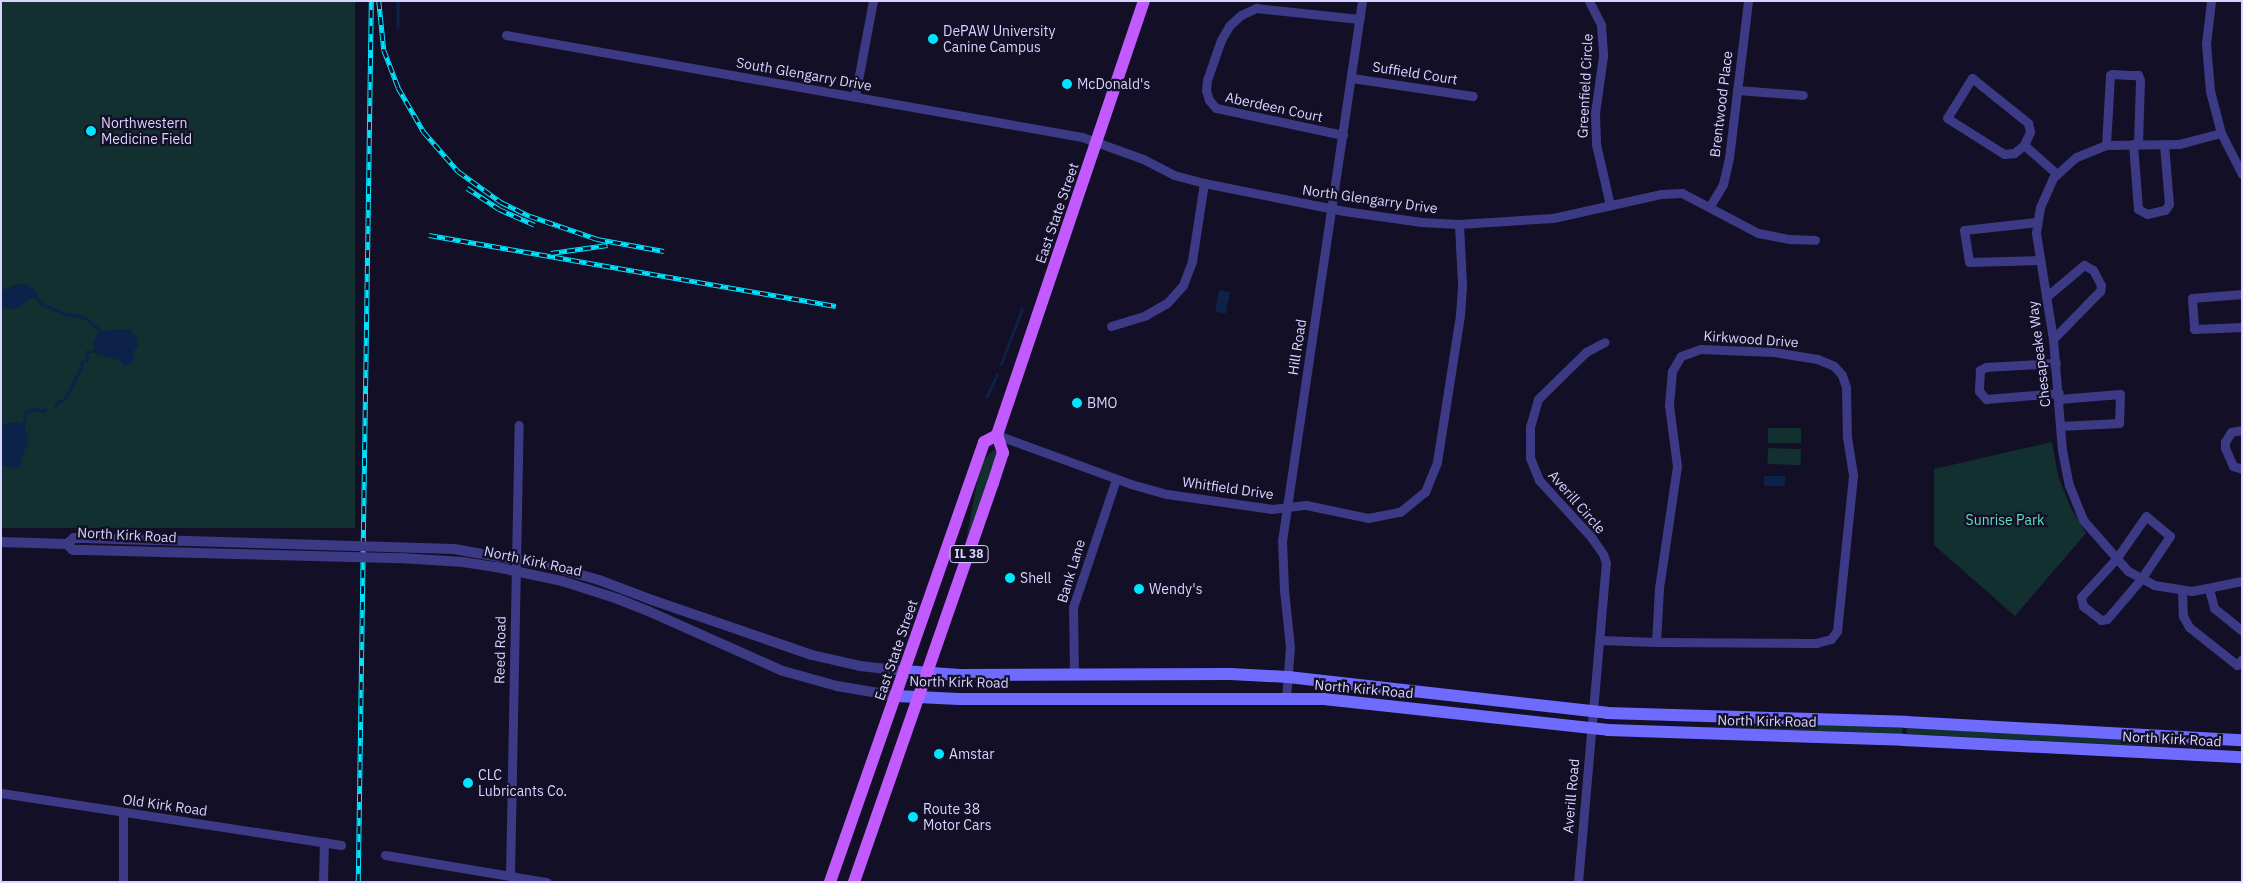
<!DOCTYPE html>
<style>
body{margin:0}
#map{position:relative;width:2243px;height:883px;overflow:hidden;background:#130f26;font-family:"IBM Plex Sans",sans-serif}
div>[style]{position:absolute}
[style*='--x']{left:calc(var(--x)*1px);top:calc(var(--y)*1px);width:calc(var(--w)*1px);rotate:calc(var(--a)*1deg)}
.green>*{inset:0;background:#12302f;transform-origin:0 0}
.water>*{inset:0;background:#0c2248;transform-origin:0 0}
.stream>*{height:2.5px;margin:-1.25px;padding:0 1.25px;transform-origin:1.25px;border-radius:1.25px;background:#0c2248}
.minor>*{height:9px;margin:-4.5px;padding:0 4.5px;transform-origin:4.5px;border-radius:4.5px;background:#3d3a85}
.tertiary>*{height:10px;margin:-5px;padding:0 5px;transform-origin:5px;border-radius:5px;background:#3d3a85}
.secondary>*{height:12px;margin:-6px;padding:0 6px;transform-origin:6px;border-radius:6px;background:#6f6bff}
.primary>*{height:12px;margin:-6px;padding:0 6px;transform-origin:6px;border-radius:6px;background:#c25bff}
.rail>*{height:4.5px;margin-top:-2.25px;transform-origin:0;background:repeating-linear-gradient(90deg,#130f26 0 8px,#00e5ff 0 16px);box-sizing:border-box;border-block:1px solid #00e5ff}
.tertiary-bridge>*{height:10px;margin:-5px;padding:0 5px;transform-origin:5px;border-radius:5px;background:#3d3a85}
.dots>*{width:14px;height:14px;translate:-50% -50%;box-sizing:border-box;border:2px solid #130f26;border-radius:50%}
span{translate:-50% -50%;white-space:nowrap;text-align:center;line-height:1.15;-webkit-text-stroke:4.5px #130f26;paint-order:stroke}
.shield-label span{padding:1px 4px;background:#130f26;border:1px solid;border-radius:4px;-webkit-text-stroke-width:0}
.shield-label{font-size:12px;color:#d9d4ff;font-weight:700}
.poi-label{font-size:14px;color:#d9d4ff}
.left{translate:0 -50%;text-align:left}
.street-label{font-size:14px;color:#d9d4ff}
.park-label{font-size:14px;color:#5fe0c0}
.frame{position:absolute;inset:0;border:2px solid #d9d4ff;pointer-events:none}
</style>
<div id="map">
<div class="green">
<i style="left:1px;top:1px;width:354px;height:527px"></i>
<i style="left:1768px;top:428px;width:33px;height:15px"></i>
<i style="clip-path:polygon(2052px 442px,2058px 476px,2071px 508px,2086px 533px,2015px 616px,1934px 545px,1934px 469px)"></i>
<i style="left:1768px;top:448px;width:33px;height:16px;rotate:2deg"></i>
<i style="clip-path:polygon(993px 450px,997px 452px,964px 551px,978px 477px,984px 460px)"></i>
<i style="clip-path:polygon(1799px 724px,1903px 728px,1902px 734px,1700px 727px)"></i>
<i style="clip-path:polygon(1907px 728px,2219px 744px,2219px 746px,2127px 745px,1906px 734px)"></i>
</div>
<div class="water">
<i style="clip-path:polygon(28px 284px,38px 294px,16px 309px,1px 308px,1px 293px,3px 290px,14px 285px)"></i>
<i style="left:1219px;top:290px;width:11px;height:22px;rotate:10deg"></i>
<i style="clip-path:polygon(128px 329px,137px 338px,138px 346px,133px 352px,135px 357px,132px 364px,124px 366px,119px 360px,98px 355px,94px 352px,93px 342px,100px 331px)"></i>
<i style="clip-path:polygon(19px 422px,29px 436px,28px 443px,21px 459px,21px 467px,11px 469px,1px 465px,1px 427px,7px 423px)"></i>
<i style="left:1764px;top:476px;width:21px;height:10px"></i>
</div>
<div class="stream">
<i style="--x:398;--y:1;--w:26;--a:90"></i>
<i style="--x:36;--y:296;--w:10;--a:53"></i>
<i style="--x:42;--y:304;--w:26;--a:23"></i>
<i style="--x:66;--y:314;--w:15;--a:8"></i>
<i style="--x:81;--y:316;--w:10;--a:29"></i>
<i style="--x:90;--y:321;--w:14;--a:45"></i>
<i style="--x:1001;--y:364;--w:59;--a:-69.1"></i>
<i style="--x:987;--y:396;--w:23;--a:-65"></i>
<i style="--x:55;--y:406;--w:6;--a:-51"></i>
<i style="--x:59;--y:401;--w:2;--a:27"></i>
<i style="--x:61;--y:402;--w:9;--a:-49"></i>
<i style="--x:67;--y:395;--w:28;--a:-63"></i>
<i style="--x:80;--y:370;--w:9;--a:-77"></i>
<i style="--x:82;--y:361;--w:5;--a:0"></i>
<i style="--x:87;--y:361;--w:9;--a:-96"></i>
<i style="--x:86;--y:352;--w:8;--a:0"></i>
<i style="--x:23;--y:428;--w:16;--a:-79"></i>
<i style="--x:26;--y:412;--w:9;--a:-18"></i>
<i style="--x:35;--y:409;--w:9;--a:13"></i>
<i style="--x:44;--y:411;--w:2;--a:-63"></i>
</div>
<div class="minor">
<i style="--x:1589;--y:1;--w:27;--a:63"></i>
<i style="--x:1601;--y:25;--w:31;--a:86"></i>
<i style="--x:1603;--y:56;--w:58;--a:98"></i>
<i style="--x:1595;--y:113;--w:31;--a:88"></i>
<i style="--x:1596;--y:144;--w:63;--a:77.1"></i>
<i style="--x:2211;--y:1;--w:43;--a:96.6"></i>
<i style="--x:2206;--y:44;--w:47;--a:85.1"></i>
<i style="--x:2210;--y:91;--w:43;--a:75.3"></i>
<i style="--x:2221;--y:133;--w:46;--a:62.9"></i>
<i style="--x:506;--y:35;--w:585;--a:10.04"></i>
<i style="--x:1082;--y:137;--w:65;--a:19.8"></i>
<i style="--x:1143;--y:159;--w:35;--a:27"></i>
<i style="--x:1174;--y:175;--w:31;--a:15"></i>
<i style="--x:1204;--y:183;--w:143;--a:11.3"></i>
<i style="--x:1344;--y:211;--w:78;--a:8.1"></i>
<i style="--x:1421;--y:222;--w:38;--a:3"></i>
<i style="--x:1459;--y:224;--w:94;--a:-3.7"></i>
<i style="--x:1553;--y:218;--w:111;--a:-12.5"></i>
<i style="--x:1661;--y:194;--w:21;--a:-3"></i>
<i style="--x:1682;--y:193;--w:86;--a:27.8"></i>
<i style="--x:1758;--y:233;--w:33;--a:11"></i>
<i style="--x:1790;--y:239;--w:25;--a:2"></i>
<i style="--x:1352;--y:78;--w:122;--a:8.5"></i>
<i style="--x:1972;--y:78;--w:72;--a:38.8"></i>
<i style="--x:2028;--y:123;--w:9;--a:77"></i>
<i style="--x:2030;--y:132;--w:14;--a:115"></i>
<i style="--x:2024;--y:145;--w:13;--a:141"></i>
<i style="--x:2014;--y:153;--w:10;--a:174"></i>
<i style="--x:2004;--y:154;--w:67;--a:-147.7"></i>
<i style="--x:1947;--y:118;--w:47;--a:-58"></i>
<i style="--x:1737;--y:90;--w:66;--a:4.3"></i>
<i style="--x:855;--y:96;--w:97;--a:-79.3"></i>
<i style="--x:2221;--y:133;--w:43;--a:165.3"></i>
<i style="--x:2179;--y:144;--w:73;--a:179.2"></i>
<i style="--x:2106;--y:145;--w:32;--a:158"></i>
<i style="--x:2076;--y:157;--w:31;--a:138"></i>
<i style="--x:2053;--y:178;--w:32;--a:114"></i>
<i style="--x:2040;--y:207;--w:26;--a:99"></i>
<i style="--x:2036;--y:233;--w:107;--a:80.9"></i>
<i style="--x:2053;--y:339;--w:111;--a:85.4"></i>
<i style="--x:2062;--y:450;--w:36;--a:79"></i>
<i style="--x:2069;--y:485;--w:38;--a:68"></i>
<i style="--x:2083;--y:520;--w:68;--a:48.6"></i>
<i style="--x:2128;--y:571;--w:30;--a:28"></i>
<i style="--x:2154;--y:585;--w:38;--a:9"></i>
<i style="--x:2192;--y:591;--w:51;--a:-11.3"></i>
<i style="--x:1343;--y:135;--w:130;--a:-168"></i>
<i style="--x:1216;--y:108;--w:11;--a:-131"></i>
<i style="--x:1209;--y:100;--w:10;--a:-107"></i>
<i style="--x:1206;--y:90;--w:10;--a:-84"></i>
<i style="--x:1207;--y:80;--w:42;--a:-70.7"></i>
<i style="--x:1221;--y:40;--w:16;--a:-60"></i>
<i style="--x:1229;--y:26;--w:16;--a:-43"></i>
<i style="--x:1241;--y:15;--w:17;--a:-25"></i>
<i style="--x:1256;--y:8;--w:104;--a:6.1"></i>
<i style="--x:2133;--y:144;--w:65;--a:85.6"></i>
<i style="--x:2138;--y:209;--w:10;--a:29"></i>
<i style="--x:2147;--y:214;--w:18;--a:-13"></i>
<i style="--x:2165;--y:210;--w:7;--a:-56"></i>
<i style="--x:2169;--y:204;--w:60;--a:-94.8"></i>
<i style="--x:2024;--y:145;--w:44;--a:41.3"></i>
<i style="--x:2106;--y:145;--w:70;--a:-86.7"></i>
<i style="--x:2110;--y:75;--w:2;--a:-27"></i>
<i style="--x:2112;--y:74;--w:22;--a:3"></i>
<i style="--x:2134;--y:75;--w:4;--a:0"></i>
<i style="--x:2138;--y:75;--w:5;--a:68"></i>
<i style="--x:2140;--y:80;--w:64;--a:91.8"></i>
<i style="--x:1710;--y:206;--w:26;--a:-59"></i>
<i style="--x:1723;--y:184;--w:27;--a:-77"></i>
<i style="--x:1729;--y:158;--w:158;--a:-83.1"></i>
<i style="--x:2037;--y:222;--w:73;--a:173.7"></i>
<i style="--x:1964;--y:230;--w:32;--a:81"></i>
<i style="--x:1969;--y:262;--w:71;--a:-1.6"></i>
<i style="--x:2242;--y:294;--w:50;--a:175.4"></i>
<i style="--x:2192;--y:298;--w:31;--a:86"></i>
<i style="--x:2194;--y:329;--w:48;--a:-2.4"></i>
<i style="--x:2046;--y:297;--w:50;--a:-40.1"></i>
<i style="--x:2084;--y:265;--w:10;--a:29"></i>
<i style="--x:2093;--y:270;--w:17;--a:62"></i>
<i style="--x:2101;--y:285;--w:6;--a:99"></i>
<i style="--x:2100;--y:291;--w:67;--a:134.4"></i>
<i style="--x:1111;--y:326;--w:37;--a:-17"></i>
<i style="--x:1146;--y:315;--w:24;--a:-30"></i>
<i style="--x:1167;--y:303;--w:24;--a:-48"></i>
<i style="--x:1183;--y:285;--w:26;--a:-69"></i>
<i style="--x:1192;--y:261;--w:79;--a:-81.3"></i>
<i style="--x:2056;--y:363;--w:70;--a:176.7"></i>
<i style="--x:1986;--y:367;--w:7;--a:153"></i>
<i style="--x:1980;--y:370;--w:21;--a:93"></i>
<i style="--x:1979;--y:391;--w:11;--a:49"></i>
<i style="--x:1986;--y:399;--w:73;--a:-4.7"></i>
<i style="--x:2059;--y:399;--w:61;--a:-4.7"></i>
<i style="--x:2120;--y:394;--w:29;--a:92"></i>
<i style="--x:2119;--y:423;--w:59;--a:177.1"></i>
<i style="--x:2242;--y:430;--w:11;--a:170"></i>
<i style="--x:2231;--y:432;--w:12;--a:121"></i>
<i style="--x:2225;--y:442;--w:6;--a:90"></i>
<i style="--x:2225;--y:448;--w:20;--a:66"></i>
<i style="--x:2233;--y:466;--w:9;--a:18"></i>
<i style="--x:997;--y:435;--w:143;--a:20.1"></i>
<i style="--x:1131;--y:484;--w:37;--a:16"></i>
<i style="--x:1167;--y:494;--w:106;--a:8.1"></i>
<i style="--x:1272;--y:509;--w:34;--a:-7"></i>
<i style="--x:1306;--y:505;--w:63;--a:11.8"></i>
<i style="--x:1368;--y:518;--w:33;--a:-11"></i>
<i style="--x:1400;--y:512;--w:32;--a:-39"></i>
<i style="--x:1425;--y:492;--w:32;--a:-68"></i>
<i style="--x:1437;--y:462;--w:149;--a:-81.1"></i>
<i style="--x:1460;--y:315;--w:31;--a:-86"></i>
<i style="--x:1462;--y:284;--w:60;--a:-92.9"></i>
<i style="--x:2146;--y:516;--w:31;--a:40"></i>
<i style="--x:2170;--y:536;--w:52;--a:124"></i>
<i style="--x:2141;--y:579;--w:52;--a:130.4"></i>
<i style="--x:2107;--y:619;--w:6;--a:171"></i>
<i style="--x:2101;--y:620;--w:23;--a:-142"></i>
<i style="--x:2083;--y:606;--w:9;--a:-103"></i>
<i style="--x:2081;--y:597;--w:52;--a:-47.4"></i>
<i style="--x:2116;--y:559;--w:52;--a:-55.1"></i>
<i style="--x:2209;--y:589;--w:20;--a:75"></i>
<i style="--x:2214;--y:608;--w:36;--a:39"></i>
<i style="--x:2182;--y:591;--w:25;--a:88"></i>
<i style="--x:2183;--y:616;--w:13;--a:61"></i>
<i style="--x:2189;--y:627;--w:61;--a:38.4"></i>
<i style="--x:2237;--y:665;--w:8;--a:-50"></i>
<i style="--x:1599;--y:640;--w:57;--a:2"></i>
<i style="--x:1656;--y:642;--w:54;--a:-86.8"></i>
<i style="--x:1659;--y:588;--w:123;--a:-81.6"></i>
<i style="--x:1677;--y:466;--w:62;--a:-97.5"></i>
<i style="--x:1669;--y:405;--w:34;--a:-85"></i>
<i style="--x:1672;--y:371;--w:17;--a:-59"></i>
<i style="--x:1681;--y:356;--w:20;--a:-20"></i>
<i style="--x:1700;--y:349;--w:74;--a:2.3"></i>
<i style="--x:1774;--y:352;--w:44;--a:9.2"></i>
<i style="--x:1817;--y:359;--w:18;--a:22"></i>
<i style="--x:1834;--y:366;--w:12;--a:48"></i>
<i style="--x:1842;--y:375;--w:13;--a:72"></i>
<i style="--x:1846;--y:387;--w:50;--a:88.9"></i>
<i style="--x:1847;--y:437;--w:39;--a:81"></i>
<i style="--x:1853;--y:476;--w:156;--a:95.9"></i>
<i style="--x:1837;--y:631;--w:10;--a:127"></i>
<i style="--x:1831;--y:639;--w:16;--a:165"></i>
<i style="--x:1816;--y:643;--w:160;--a:-179.6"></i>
<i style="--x:1074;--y:675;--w:68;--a:-90.8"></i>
<i style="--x:1073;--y:607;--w:135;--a:-71.4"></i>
<i style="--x:1286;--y:698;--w:51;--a:-85.5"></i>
<i style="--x:1290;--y:647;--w:57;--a:-96"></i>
<i style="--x:1284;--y:590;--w:49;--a:-92.3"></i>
<i style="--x:1282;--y:541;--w:546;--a:-81.57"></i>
<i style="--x:1;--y:793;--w:344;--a:8.7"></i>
<i style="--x:123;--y:813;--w:69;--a:90"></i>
<i style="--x:385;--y:855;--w:164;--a:9.5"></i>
<i style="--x:510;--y:876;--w:451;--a:-88.9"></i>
<i style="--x:323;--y:882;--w:40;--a:-88.6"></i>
<i style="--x:1578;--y:882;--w:320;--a:-85"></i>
<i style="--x:1606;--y:563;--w:9;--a:-108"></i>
<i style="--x:1603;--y:554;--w:19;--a:-125"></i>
<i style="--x:1592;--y:538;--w:79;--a:-132.4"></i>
<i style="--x:1539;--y:480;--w:24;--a:-112"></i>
<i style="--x:1530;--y:458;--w:31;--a:-90"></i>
<i style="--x:1530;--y:427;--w:29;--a:-74"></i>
<i style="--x:1538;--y:399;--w:67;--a:-44.4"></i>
<i style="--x:1586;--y:352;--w:21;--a:-28"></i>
</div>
<div class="tertiary">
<i style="--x:1;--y:542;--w:66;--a:1.7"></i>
<i style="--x:67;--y:544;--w:8;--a:45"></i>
<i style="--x:73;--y:550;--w:11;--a:0"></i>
<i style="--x:67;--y:544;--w:9;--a:-41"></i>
<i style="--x:74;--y:538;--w:10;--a:0"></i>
<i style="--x:652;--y:600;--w:169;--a:19"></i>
<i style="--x:812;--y:655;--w:49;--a:12.9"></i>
<i style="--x:860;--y:666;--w:44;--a:6.5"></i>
<i style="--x:648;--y:611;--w:148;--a:24"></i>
<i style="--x:783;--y:671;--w:56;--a:15.5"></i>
<i style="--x:837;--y:686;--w:60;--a:9.6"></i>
</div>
<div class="secondary">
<i style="--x:904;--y:671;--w:56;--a:4.1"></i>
<i style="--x:960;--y:675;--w:271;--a:-0.2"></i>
<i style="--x:1231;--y:674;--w:57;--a:3"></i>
<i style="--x:1288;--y:677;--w:321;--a:6.4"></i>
<i style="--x:1607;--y:713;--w:299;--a:1.7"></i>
<i style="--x:1906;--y:722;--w:336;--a:3.1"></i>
<i style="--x:896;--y:696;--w:63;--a:2.7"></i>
<i style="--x:959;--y:699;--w:365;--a:0"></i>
<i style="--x:1324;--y:699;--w:286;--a:6.2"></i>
<i style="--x:1608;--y:730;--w:295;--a:1.9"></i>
<i style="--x:1903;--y:740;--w:339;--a:2.9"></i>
</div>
<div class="primary">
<i style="--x:830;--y:882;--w:466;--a:-70.7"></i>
<i style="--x:984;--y:442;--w:15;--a:-28"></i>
<i style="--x:854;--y:882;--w:423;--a:-70.8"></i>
<i style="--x:993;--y:483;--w:32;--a:-72"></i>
<i style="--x:1003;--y:453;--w:19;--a:-108"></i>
<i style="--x:997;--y:435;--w:458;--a:-71.3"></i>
</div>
<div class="rail">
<i style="--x:379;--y:1;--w:49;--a:84.2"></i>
<i style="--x:384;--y:50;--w:40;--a:69"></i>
<i style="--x:398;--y:87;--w:52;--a:60"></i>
<i style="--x:424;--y:132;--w:52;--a:48.9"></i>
<i style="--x:458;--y:171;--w:53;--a:35.8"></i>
<i style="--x:501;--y:202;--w:32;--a:26"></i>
<i style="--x:530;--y:216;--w:71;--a:18.9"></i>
<i style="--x:597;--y:239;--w:68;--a:10.2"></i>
<i style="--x:467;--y:188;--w:38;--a:33"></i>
<i style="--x:499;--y:209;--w:39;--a:24"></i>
<i style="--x:429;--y:235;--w:413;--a:9.9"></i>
<i style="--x:551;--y:253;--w:57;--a:-8.1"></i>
<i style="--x:358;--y:882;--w:881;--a:-89.15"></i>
</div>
<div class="tertiary-bridge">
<i style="--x:84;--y:538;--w:370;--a:1.7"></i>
<i style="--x:454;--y:549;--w:97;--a:10"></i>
<i style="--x:550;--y:566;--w:51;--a:15.9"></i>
<i style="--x:599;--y:580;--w:57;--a:20.7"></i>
<i style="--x:84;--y:550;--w:316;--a:1.5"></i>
<i style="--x:400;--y:558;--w:63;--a:3.6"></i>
<i style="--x:463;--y:562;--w:33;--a:9"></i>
<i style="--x:496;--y:567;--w:67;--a:12"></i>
<i style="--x:562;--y:581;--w:59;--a:17.8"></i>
<i style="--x:618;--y:599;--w:32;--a:22"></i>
</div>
<div class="dots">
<i style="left:933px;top:39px;background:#00e5ff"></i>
<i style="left:1067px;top:84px;background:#00e5ff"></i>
<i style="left:91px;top:131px;background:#00e5ff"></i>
<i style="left:1077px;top:403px;background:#00e5ff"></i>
<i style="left:1010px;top:578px;background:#00e5ff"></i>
<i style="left:1139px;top:589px;background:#00e5ff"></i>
<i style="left:939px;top:754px;background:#00e5ff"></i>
<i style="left:468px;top:783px;background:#00e5ff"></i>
<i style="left:913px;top:817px;background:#00e5ff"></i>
</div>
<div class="shield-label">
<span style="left:969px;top:554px">IL 38</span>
</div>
<div class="poi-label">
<span class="left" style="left:943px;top:39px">DePAW University<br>Canine Campus</span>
<span class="left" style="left:1077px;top:84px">McDonald's</span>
<span class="left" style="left:101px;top:131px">Northwestern<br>Medicine Field</span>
<span class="left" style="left:1087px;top:403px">BMO</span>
<span class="left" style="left:1020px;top:578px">Shell</span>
<span class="left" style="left:1149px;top:589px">Wendy's</span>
<span class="left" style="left:949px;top:754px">Amstar</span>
<span class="left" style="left:478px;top:783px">CLC<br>Lubricants Co.</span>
<span class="left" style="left:923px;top:817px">Route 38<br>Motor Cars</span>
</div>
<div class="street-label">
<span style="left:1415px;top:73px;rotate:9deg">Suffield Court</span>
<span style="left:804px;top:74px;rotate:10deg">South Glengarry Drive</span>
<span style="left:1585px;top:86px;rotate:-87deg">Greenfield Circle</span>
<span style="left:1721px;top:104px;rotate:-83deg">Brentwood Place</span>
<span style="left:1274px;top:107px;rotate:12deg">Aberdeen Court</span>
<span style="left:1370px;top:199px;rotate:8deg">North Glengarry Drive</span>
<span style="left:1057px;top:213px;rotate:-71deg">East State Street</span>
<span style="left:1751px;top:339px;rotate:4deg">Kirkwood Drive</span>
<span style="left:1297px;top:347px;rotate:-81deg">Hill Road</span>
<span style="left:2039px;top:354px;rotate:-97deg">Chesapeake Way</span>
<span style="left:1228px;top:488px;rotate:8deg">Whitfield Drive</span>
<span style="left:1577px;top:502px;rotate:49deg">Averill Circle</span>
<span style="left:127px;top:535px;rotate:3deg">North Kirk Road</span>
<span style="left:533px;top:561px;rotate:12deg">North Kirk Road</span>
<span style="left:1071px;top:571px;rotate:-73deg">Bank Lane</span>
<span style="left:500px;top:650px;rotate:-89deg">Reed Road</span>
<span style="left:896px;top:650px;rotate:-71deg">East State Street</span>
<span style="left:959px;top:682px;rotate:1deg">North Kirk Road</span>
<span style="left:1364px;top:689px;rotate:5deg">North Kirk Road</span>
<span style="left:1767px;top:721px;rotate:1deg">North Kirk Road</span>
<span style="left:2172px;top:739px;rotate:3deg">North Kirk Road</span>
<span style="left:1571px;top:796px;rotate:-85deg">Averill Road</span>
<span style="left:165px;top:805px;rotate:8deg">Old Kirk Road</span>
</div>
<div class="park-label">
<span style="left:2005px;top:520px">Sunrise Park</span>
</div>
<div class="frame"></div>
</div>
